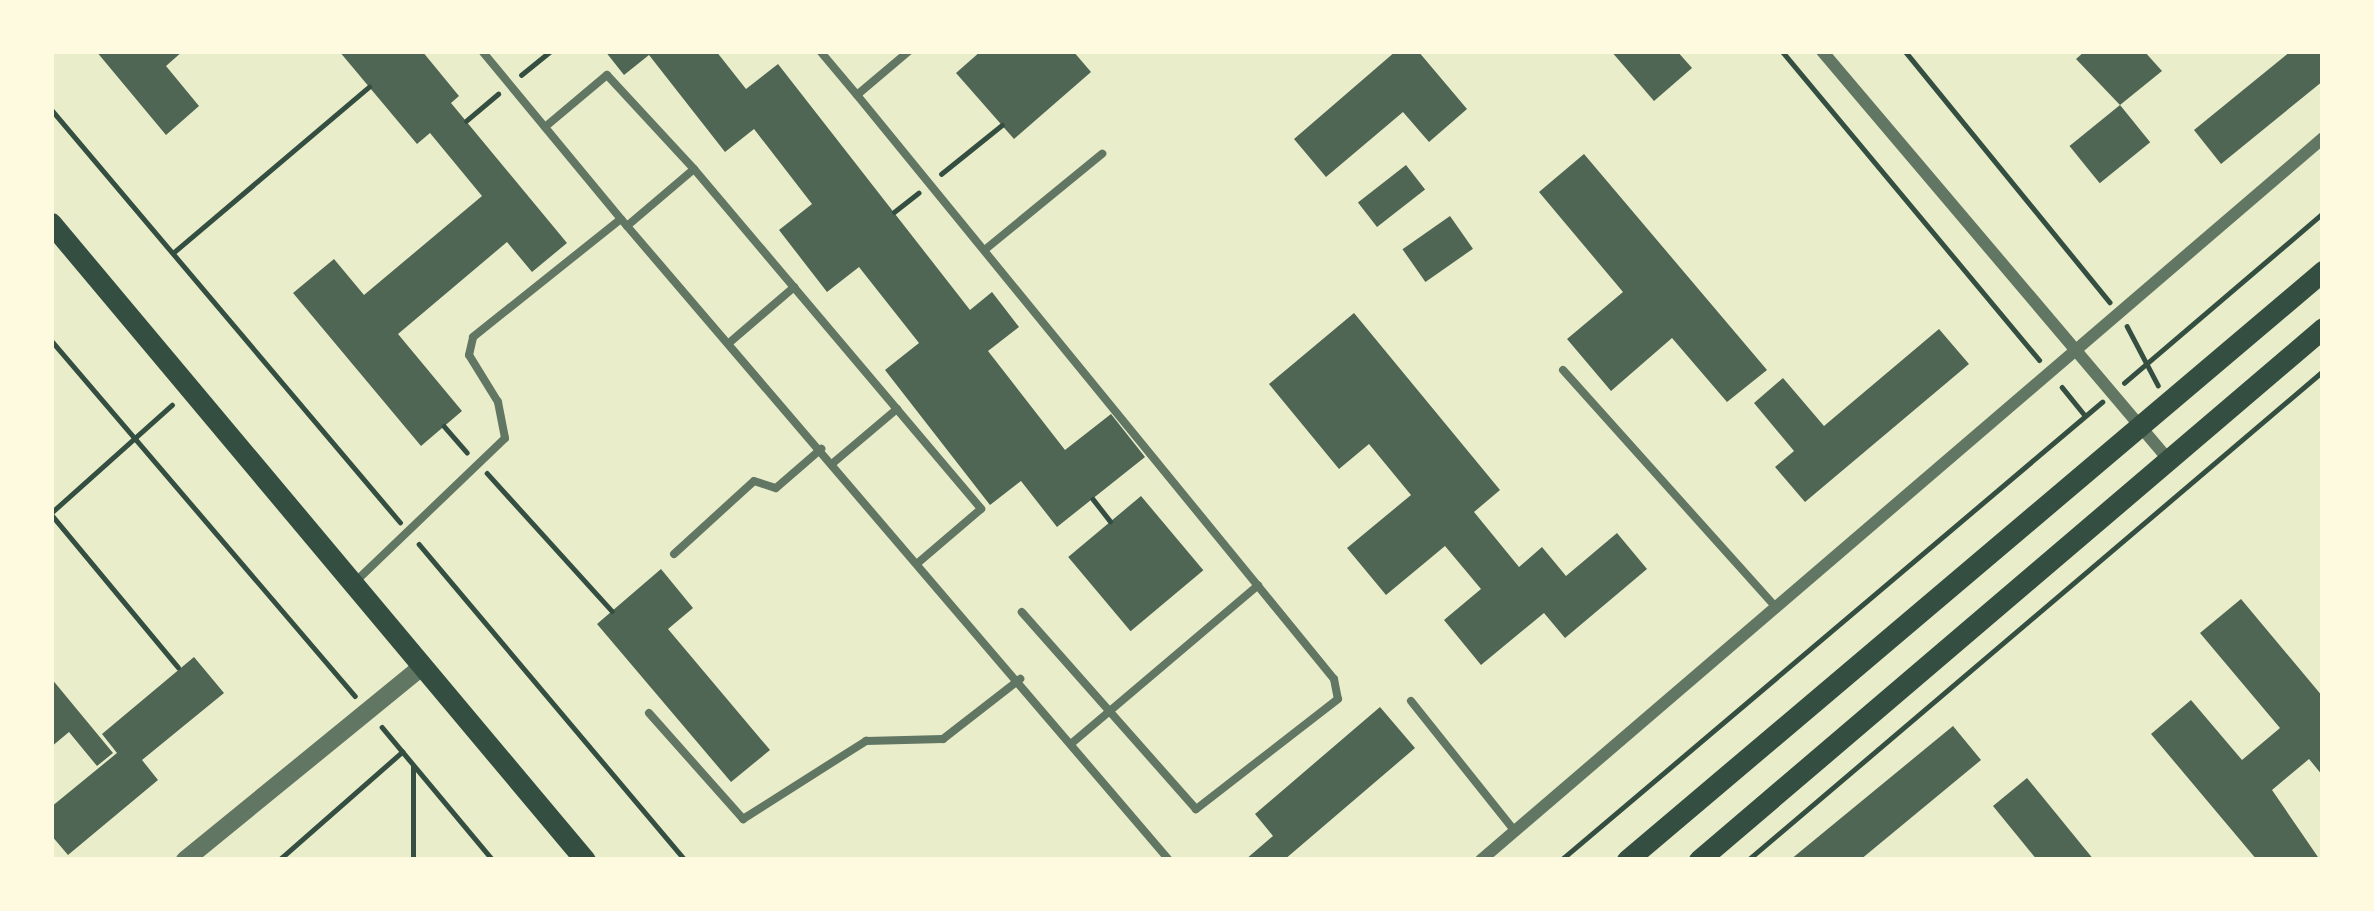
<!DOCTYPE html>
<style>
body{margin:0}
#map{position:relative;width:2374px;height:911px;overflow:hidden;background:#e9edc9;font-family:"DejaVu Sans",sans-serif}
div>[style]{position:absolute}
[style*='--x']{left:calc(var(--x)*1px);top:calc(var(--y)*1px);width:calc(var(--w)*1px);rotate:calc(var(--a)*1deg)}
.building>*{inset:0;background:#4f6655;transform-origin:0 0}
.path>*{height:4.5px;margin:-2.25px;padding:0 2.25px;transform-origin:2.25px;border-radius:2.25px;background:#344e41}
.service>*{height:8px;margin:-4px;padding:0 4px;transform-origin:4px;border-radius:4px;background:#617663}
.minor>*{height:12px;margin:-6px;padding:0 6px;transform-origin:6px;border-radius:6px;background:#617663}
.tertiary>*{height:18px;margin:-9px;padding:0 9px;transform-origin:9px;border-radius:9px;background:#617663}
.secondary>*{height:21px;margin:-10.5px;padding:0 10.5px;transform-origin:10.5px;border-radius:10.5px;background:#344e41}
span{translate:-50% -50%;white-space:nowrap;text-align:center;line-height:1.15;-webkit-text-stroke:9px #fefae0;paint-order:stroke}
.frame{position:absolute;inset:0;border:54px solid #fefae0;pointer-events:none}
</style>
<div id="map">
<div class="building">
<i style="clip-path:polygon(96px 51px,183px 51px,166px 66px,199px 106px,166px 135px)"></i>
<i style="clip-path:polygon(339px 51px,422px 51px,459px 96px,451px 103px,567px 243px,532px 272px,507px 242px,398px 334px,462px 411px,421px 446px,293px 293px,334px 259px,364px 295px,482px 196px,430px 133px,417px 144px)"></i>
<i style="clip-path:polygon(605px 51px,716px 51px,746px 89px,778px 64px,970px 310px,992px 292px,1019px 327px,988px 351px,1065px 450px,1111px 414px,1145px 457px,1057px 527px,1021px 481px,990px 505px,885px 370px,919px 343px,859px 267px,827px 292px,779px 230px,812px 204px,754px 129px,725px 152px,649px 55px,624px 75px)"></i>
<i style="clip-path:polygon(981px 51px,1073px 51px,1091px 72px,1014px 139px,956px 73px)"></i>
<i style="clip-path:polygon(1396px 51px,1418px 51px,1467px 109px,1429px 142px,1403px 112px,1326px 177px,1294px 139px)"></i>
<i style="clip-path:polygon(1611px 51px,1677px 51px,1692px 68px,1654px 101px)"></i>
<i style="clip-path:polygon(2085px 51px,2144px 51px,2162px 71px,2120px 105px,2076px 59px)"></i>
<i style="clip-path:polygon(2291px 51px,2323px 51px,2323px 81px,2221px 164px,2194px 130px)"></i>
<i style="left:2120px;top:105px;width:48px;height:65px;rotate:51deg"></i>
<i style="clip-path:polygon(1584px 154px,1767px 370px,1727px 402px,1672px 338px,1611px 391px,1567px 339px,1623px 292px,1539px 192px)"></i>
<i style="left:1406px;top:165px;width:31px;height:61px;rotate:52deg"></i>
<i style="left:1450px;top:216px;width:40px;height:58px;rotate:55deg"></i>
<i style="clip-path:polygon(1354px 313px,1500px 490px,1474px 512px,1519px 567px,1542px 547px,1566px 576px,1617px 533px,1647px 569px,1565px 638px,1544px 613px,1481px 665px,1444px 620px,1481px 589px,1445px 546px,1386px 595px,1347px 548px,1411px 495px,1369px 444px,1339px 469px,1269px 384px)"></i>
<i style="clip-path:polygon(1939px 329px,1969px 364px,1805px 502px,1775px 467px,1794px 451px,1754px 403px,1783px 378px,1824px 426px)"></i>
<i style="left:1141px;top:496px;width:97px;height:95px;rotate:50deg"></i>
<i style="clip-path:polygon(661px 569px,693px 608px,668px 629px,770px 750px,731px 782px,597px 624px)"></i>
<i style="clip-path:polygon(2241px 599px,2323px 697px,2323px 776px,2309px 759px,2272px 790px,2320px 860px,2257px 860px,2151px 734px,2191px 700px,2242px 760px,2280px 728px,2200px 633px)"></i>
<i style="clip-path:polygon(194px 657px,224px 693px,142px 760px,158px 780px,68px 855px,51px 835px,51px 807px,117px 753px,102px 734px)"></i>
<i style="clip-path:polygon(51px 678px,113px 753px,97px 766px,69px 732px,51px 747px)"></i>
<i style="clip-path:polygon(1380px 707px,1415px 748px,1284px 860px,1245px 860px,1273px 836px,1255px 814px)"></i>
<i style="clip-path:polygon(1953px 726px,1981px 760px,1860px 860px,1790px 860px)"></i>
<i style="clip-path:polygon(2027px 778px,2094px 860px,2037px 860px,1993px 806px)"></i>
</div>
<div class="path">
<i style="--x:1782;--y:51;--w:402;--a:50.2"></i>
<i style="--x:1905;--y:51;--w:324;--a:50.8"></i>
<i style="--x:521;--y:75;--w:38;--a:-39"></i>
<i style="--x:51;--y:109;--w:541;--a:49.8"></i>
<i style="--x:466;--y:121;--w:42;--a:-40.2"></i>
<i style="--x:941;--y:174;--w:78;--a:-38.8"></i>
<i style="--x:894;--y:212;--w:31;--a:-38"></i>
<i style="--x:173;--y:253;--w:257;--a:-40.3"></i>
<i style="--x:2127;--y:326;--w:67;--a:62.3"></i>
<i style="--x:51;--y:340;--w:468;--a:49.5"></i>
<i style="--x:2124;--y:383;--w:262;--a:-40.5"></i>
<i style="--x:2062;--y:387;--w:36;--a:51"></i>
<i style="--x:444;--y:426;--w:35;--a:49"></i>
<i style="--x:487;--y:473;--w:186;--a:47.8"></i>
<i style="--x:1093;--y:499;--w:28;--a:52"></i>
<i style="--x:51;--y:513;--w:162;--a:-41.8"></i>
<i style="--x:51;--y:514;--w:199;--a:50.3"></i>
<i style="--x:419;--y:544;--w:413;--a:49.9"></i>
<i style="--x:382;--y:727;--w:173;--a:50.2"></i>
<i style="--x:279;--y:860;--w:164;--a:-41.3"></i>
<i style="--x:413;--y:860;--w:94;--a:-90"></i>
<i style="--x:1561;--y:860;--w:709;--a:-40.25"></i>
<i style="--x:1748;--y:860;--w:755;--a:-40.38"></i>
</div>
<div class="service">
<i style="--x:482;--y:51;--w:218;--a:50.4"></i>
<i style="--x:820;--y:51;--w:57;--a:49.9"></i>
<i style="--x:909;--y:51;--w:68;--a:139.8"></i>
<i style="--x:857;--y:95;--w:754;--a:50.76"></i>
<i style="--x:1334;--y:679;--w:20;--a:79"></i>
<i style="--x:1338;--y:699;--w:180;--a:142.2"></i>
<i style="--x:1196;--y:809;--w:263;--a:-131.5"></i>
<i style="--x:545;--y:127;--w:81;--a:-40"></i>
<i style="--x:607;--y:75;--w:128;--a:47.2"></i>
<i style="--x:694;--y:169;--w:88;--a:139.6"></i>
<i style="--x:694;--y:169;--w:445;--a:49.8"></i>
<i style="--x:981;--y:509;--w:82;--a:139.5"></i>
<i style="--x:987;--y:248;--w:149;--a:-39.3"></i>
<i style="--x:729;--y:343;--w:86;--a:-40.7"></i>
<i style="--x:1563;--y:370;--w:319;--a:48.1"></i>
<i style="--x:833;--y:463;--w:84;--a:-40.2"></i>
<i style="--x:674;--y:554;--w:108;--a:-42.4"></i>
<i style="--x:754;--y:481;--w:23;--a:18"></i>
<i style="--x:776;--y:488;--w:60;--a:-40.9"></i>
<i style="--x:354;--y:583;--w:209;--a:-43.8"></i>
<i style="--x:505;--y:438;--w:37;--a:-101"></i>
<i style="--x:498;--y:402;--w:55;--a:-121.7"></i>
<i style="--x:469;--y:355;--w:18;--a:-77"></i>
<i style="--x:473;--y:337;--w:189;--a:-38.6"></i>
<i style="--x:621;--y:219;--w:843;--a:49.47"></i>
<i style="--x:1411;--y:701;--w:165;--a:51.4"></i>
<i style="--x:649;--y:713;--w:142;--a:48.4"></i>
<i style="--x:743;--y:819;--w:146;--a:-32.4"></i>
<i style="--x:866;--y:741;--w:77;--a:-1.5"></i>
<i style="--x:943;--y:739;--w:98;--a:-37.9"></i>
<i style="--x:1072;--y:743;--w:244;--a:-40.3"></i>
</div>
<div class="minor">
<i style="--x:1822;--y:51;--w:535;--a:49.7"></i>
<i style="--x:1481;--y:860;--w:1109;--a:-40.61"></i>
</div>
<div class="tertiary">
<i style="--x:185;--y:860;--w:306;--a:-39.2"></i>
</div>
<div class="secondary">
<i style="--x:51;--y:223;--w:831;--a:50.03"></i>
<i style="--x:1627;--y:860;--w:912;--a:-40.24"></i>
<i style="--x:1699;--y:860;--w:820;--a:-40.45"></i>
</div>
<div class="frame"></div>
</div>
